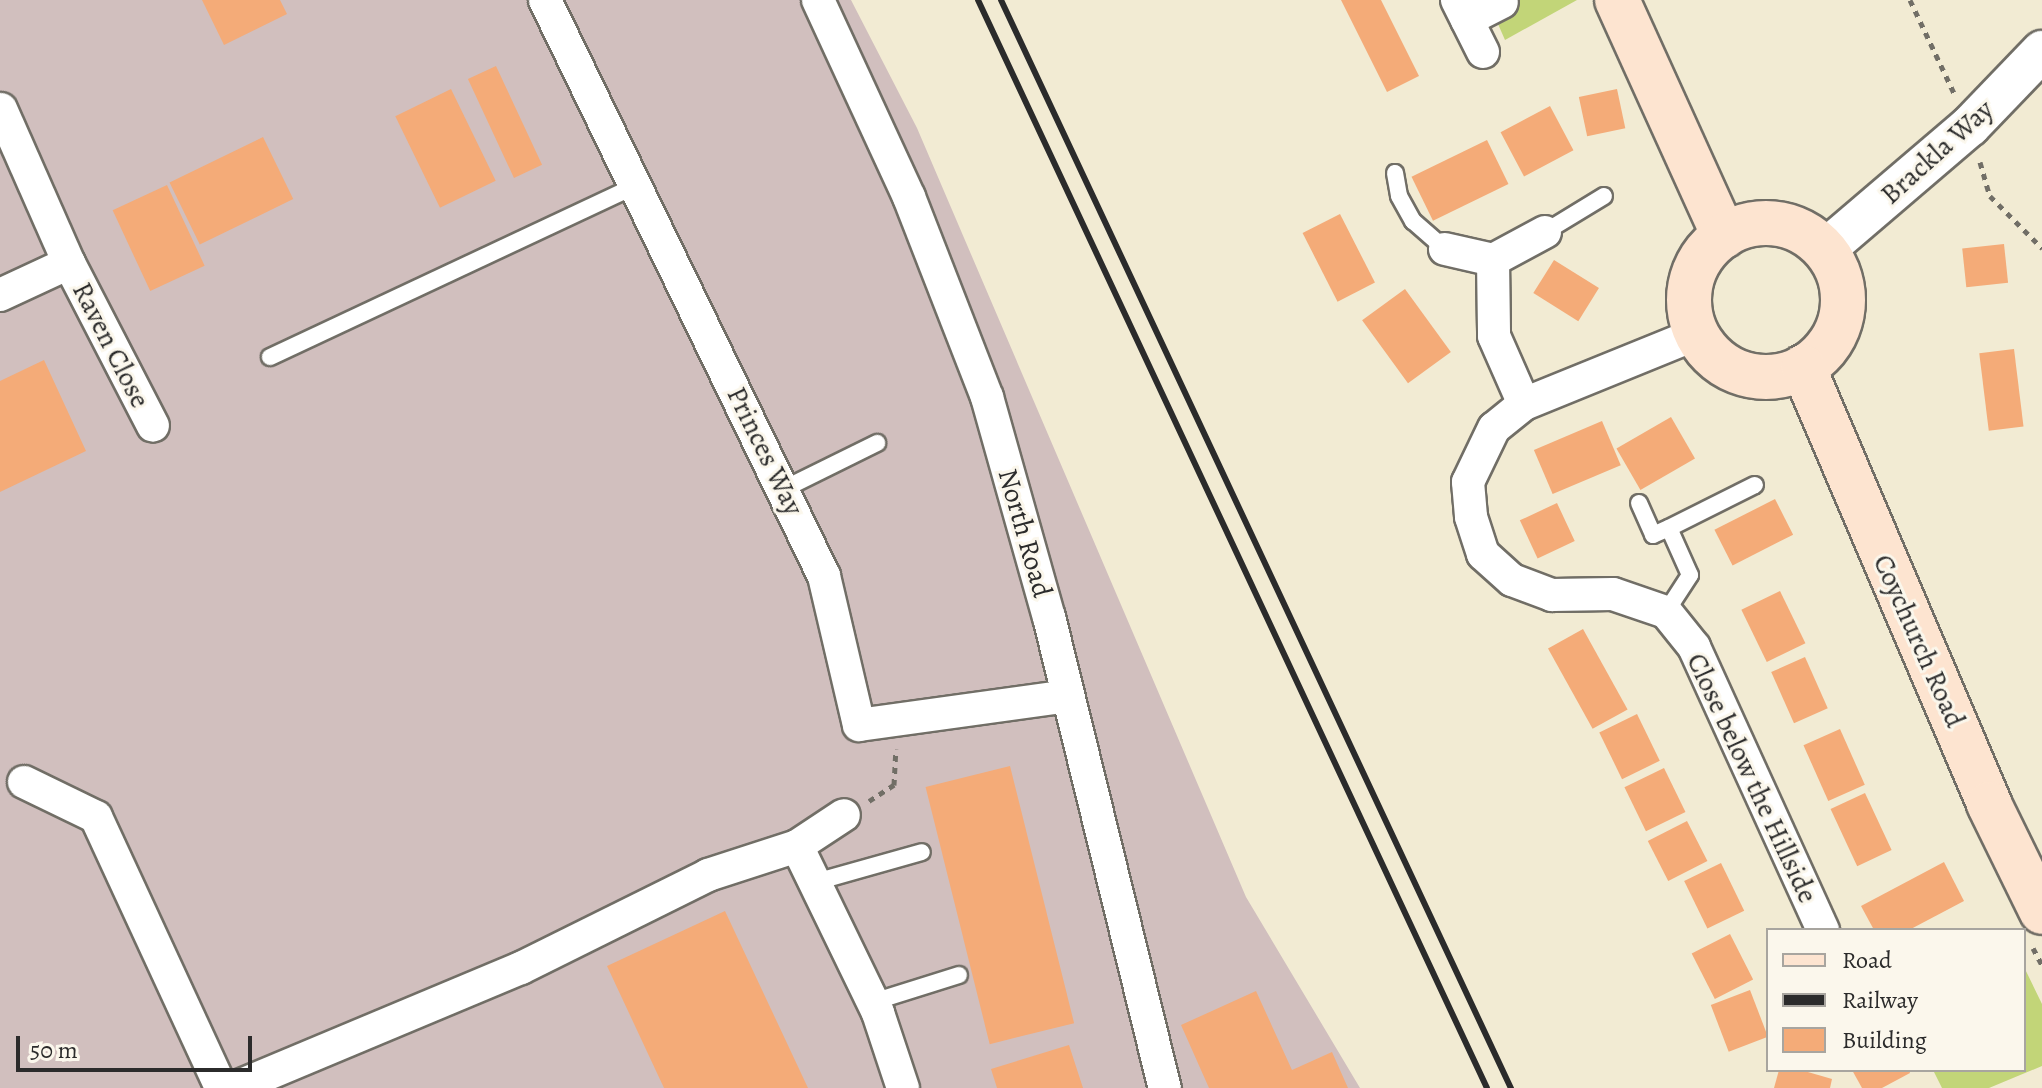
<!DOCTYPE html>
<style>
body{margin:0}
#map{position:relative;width:2042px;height:1088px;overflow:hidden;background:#f2ebd3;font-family:Alegreya,serif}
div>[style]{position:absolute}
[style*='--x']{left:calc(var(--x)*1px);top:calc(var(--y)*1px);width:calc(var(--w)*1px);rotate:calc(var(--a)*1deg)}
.industrial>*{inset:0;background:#d1bfbe}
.green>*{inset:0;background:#c2d578}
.building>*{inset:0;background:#f4ab78;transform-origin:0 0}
.path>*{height:5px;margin-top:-2.5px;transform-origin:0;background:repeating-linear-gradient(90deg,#716e66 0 6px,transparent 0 12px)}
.roads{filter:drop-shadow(2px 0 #716e66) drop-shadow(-2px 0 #716e66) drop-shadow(0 2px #716e66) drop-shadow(0 -2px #716e66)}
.service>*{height:16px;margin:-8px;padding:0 8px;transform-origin:8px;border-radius:8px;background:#fff}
.minor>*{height:32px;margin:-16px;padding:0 16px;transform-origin:16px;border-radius:16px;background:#fff}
.tertiary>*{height:40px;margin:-20px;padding:0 20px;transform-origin:20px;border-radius:20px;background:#fff}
.secondary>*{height:44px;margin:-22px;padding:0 22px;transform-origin:22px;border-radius:22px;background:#fde4d0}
.secondary>.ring{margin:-22px;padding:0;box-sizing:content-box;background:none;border:44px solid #fde4d0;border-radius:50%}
.rail>*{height:6px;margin:-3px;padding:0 3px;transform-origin:3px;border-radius:3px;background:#2b2b2b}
span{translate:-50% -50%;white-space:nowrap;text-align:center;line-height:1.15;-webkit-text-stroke:6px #fbf7ec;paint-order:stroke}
.street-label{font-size:28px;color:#2b2b2b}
.legend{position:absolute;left:1766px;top:928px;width:260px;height:144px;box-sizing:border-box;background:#fbf7ec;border:2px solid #a8a59f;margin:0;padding:10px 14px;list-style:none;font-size:24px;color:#2b2b2b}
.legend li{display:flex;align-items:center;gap:16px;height:40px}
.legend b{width:40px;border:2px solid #a8a59f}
.scale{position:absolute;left:16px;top:1036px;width:236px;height:36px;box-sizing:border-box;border:4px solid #2b2b2b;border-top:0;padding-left:10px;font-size:24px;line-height:28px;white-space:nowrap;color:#2b2b2b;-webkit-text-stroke:6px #fbf7ec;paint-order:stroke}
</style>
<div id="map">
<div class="industrial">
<i style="clip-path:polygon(0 0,851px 0,917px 128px,1246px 897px,1360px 1088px,0 1088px)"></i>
</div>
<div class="green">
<i style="clip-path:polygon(1511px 0,1577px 0,1505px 40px,1498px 24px,1500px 11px)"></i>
<i style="clip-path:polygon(2024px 967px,2042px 1004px,2042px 1066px,1989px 1088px,1942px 1088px,1933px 1070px,2024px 1070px)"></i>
</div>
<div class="building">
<i style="clip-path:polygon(202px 0,280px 0,287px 14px,224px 45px)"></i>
<i style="clip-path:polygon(1341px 0,1381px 0,1419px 76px,1387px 92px)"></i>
<i style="left:496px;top:66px;width:109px;height:31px;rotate:65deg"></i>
<i style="left:451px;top:89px;width:102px;height:62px;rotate:64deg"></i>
<i style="left:1617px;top:89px;width:40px;height:39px;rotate:78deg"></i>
<i style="left:1550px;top:106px;width:50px;height:56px;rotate:62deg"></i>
<i style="left:263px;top:137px;width:69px;height:104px;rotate:64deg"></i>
<i style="left:1487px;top:140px;width:49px;height:84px;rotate:64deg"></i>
<i style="left:167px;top:185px;width:89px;height:60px;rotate:65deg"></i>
<i style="left:1340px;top:214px;width:77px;height:42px;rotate:63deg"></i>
<i style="left:2004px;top:244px;width:39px;height:42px;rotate:84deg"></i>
<i style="left:1554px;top:260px;width:53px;height:39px;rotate:32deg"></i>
<i style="left:1405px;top:289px;width:78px;height:53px;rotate:54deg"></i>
<i style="left:2014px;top:349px;width:78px;height:35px;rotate:83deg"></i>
<i style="clip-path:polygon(44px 360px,86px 451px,0 492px,0 381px)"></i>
<i style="left:1671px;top:417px;width:48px;height:63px;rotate:60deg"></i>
<i style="left:1602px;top:421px;width:48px;height:74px;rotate:67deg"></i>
<i style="left:1775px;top:499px;width:40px;height:68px;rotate:63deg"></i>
<i style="left:1557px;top:503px;width:42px;height:41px;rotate:65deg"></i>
<i style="left:1780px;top:591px;width:58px;height:43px;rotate:64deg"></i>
<i style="left:1583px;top:629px;width:92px;height:40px;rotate:61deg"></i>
<i style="left:1805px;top:657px;width:56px;height:37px;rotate:66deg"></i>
<i style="left:1637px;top:714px;width:52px;height:42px;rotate:64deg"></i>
<i style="left:1840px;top:729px;width:61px;height:40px;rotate:66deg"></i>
<i style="left:1010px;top:766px;width:265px;height:87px;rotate:76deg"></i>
<i style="left:1664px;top:768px;width:49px;height:44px;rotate:64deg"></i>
<i style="left:1865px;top:793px;width:63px;height:38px;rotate:65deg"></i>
<i style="left:1687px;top:821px;width:45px;height:44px;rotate:63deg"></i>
<i style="clip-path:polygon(1944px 862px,1964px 901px,1909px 930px,1874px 930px,1861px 906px)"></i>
<i style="left:1721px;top:863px;width:53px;height:41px;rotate:64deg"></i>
<i style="clip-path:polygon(725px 911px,808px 1088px,664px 1088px,607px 966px)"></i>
<i style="left:1730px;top:934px;width:51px;height:43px;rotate:63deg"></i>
<i style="left:1750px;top:990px;width:50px;height:42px;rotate:69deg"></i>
<i style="clip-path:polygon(1256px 991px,1292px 1070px,1332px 1052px,1348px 1088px,1209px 1088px,1181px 1025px)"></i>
<i style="clip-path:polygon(1069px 1045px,1083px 1088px,997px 1088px,991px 1069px)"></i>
<i style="clip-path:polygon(1779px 1070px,1801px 1070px,1832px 1079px,1830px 1088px,1774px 1088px)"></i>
<i style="clip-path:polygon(1852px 1070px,1909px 1070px,1910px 1073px,1882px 1088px,1862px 1088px)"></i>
</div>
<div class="path">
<i style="--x:1910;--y:0;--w:103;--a:64.7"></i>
<i style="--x:1980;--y:162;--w:35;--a:74"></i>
<i style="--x:1990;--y:196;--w:74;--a:45"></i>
<i style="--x:869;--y:801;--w:30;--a:-33"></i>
<i style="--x:894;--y:785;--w:36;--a:-87"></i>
<i style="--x:2033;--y:948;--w:19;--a:62"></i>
</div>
<div class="roads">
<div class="service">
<i style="--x:1395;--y:173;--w:23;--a:80"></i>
<i style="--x:1399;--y:196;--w:29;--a:61"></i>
<i style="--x:1413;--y:221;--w:43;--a:41.2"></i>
<i style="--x:1545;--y:232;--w:69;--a:-31.4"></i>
<i style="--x:270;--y:357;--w:405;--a:-25.1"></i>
<i style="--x:784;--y:489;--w:104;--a:-26.3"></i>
<i style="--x:1639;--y:503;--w:35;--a:66"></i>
<i style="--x:1653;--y:535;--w:17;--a:-24"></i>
<i style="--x:1666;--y:612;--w:44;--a:-57"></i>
<i style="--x:1690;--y:575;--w:51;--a:-114.1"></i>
<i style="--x:1669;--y:528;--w:96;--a:-26.6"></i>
<i style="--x:812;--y:883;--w:114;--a:-15.7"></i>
<i style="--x:873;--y:1002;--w:90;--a:-17.4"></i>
</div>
<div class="minor">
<i style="--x:545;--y:0;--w:640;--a:64.16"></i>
<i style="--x:824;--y:576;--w:153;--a:76.8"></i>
<i style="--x:859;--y:725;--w:211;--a:-7.9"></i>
<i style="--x:818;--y:0;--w:217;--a:65.2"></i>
<i style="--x:909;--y:197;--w:215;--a:68.7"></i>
<i style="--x:987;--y:397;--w:229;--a:74.3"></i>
<i style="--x:1049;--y:617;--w:485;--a:76.2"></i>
<i style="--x:1457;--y:0;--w:58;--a:63.4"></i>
<i style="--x:1467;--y:20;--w:39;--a:-27"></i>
<i style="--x:1;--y:109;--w:168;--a:66.2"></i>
<i style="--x:69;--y:263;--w:183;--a:62.7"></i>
<i style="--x:1445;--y:249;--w:49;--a:12.9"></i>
<i style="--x:1493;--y:260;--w:59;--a:-28.3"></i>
<i style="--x:1493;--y:260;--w:76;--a:89.2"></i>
<i style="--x:1494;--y:336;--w:74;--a:66.2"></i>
<i style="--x:0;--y:295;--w:76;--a:-24.9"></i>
<i style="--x:1694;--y:335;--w:183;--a:157.9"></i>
<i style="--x:1524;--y:404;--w:38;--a:141"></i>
<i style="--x:1494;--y:428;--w:60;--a:115.7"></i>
<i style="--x:1468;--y:482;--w:35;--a:85"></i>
<i style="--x:1471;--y:517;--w:39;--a:72"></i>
<i style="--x:1483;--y:554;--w:39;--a:42"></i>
<i style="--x:1512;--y:580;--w:43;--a:20.6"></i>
<i style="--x:1552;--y:595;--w:61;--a:-0.9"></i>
<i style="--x:1613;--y:594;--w:56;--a:18.8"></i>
<i style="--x:1666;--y:612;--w:45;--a:51.3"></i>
<i style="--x:1694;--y:647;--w:311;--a:65.5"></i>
<i style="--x:24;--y:782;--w:80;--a:25.9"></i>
<i style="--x:96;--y:817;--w:298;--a:65.2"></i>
<i style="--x:797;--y:846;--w:56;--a:-33.4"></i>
<i style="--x:234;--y:1088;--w:311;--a:-22.7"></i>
<i style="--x:521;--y:968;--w:209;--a:-26.4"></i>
<i style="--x:708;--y:875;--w:94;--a:-18"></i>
<i style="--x:797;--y:846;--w:186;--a:64.1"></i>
<i style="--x:878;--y:1013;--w:79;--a:71.6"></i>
</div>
<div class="tertiary">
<i style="--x:1827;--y:248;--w:188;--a:-40.5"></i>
<i style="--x:1970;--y:126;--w:104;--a:-46.2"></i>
</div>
<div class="secondary">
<i style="--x:1617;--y:0;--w:259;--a:65.6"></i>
<i class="ring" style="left:1689px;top:223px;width:110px;height:110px"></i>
<i style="--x:1803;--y:367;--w:475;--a:66.9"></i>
<i style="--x:1989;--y:804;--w:120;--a:63.9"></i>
</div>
</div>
<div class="rail">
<i style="--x:978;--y:0;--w:1201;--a:64.93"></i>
<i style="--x:1001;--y:0;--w:1202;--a:64.89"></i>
</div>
<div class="street-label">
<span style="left:1937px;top:152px;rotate:-42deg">Brackla Way</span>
<span style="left:111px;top:345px;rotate:63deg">Raven Close</span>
<span style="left:765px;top:451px;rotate:64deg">Princes Way</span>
<span style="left:1025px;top:533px;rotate:74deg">North Road</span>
<span style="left:1919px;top:641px;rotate:66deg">Coychurch Road</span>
<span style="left:1752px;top:778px;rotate:65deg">Close below the Hillside</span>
</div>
<ul class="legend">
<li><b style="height:10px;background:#fde4d0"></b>Road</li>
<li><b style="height:10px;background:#2b2b2b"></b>Railway</li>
<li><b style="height:22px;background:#f4ab78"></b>Building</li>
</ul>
<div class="scale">50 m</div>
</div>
